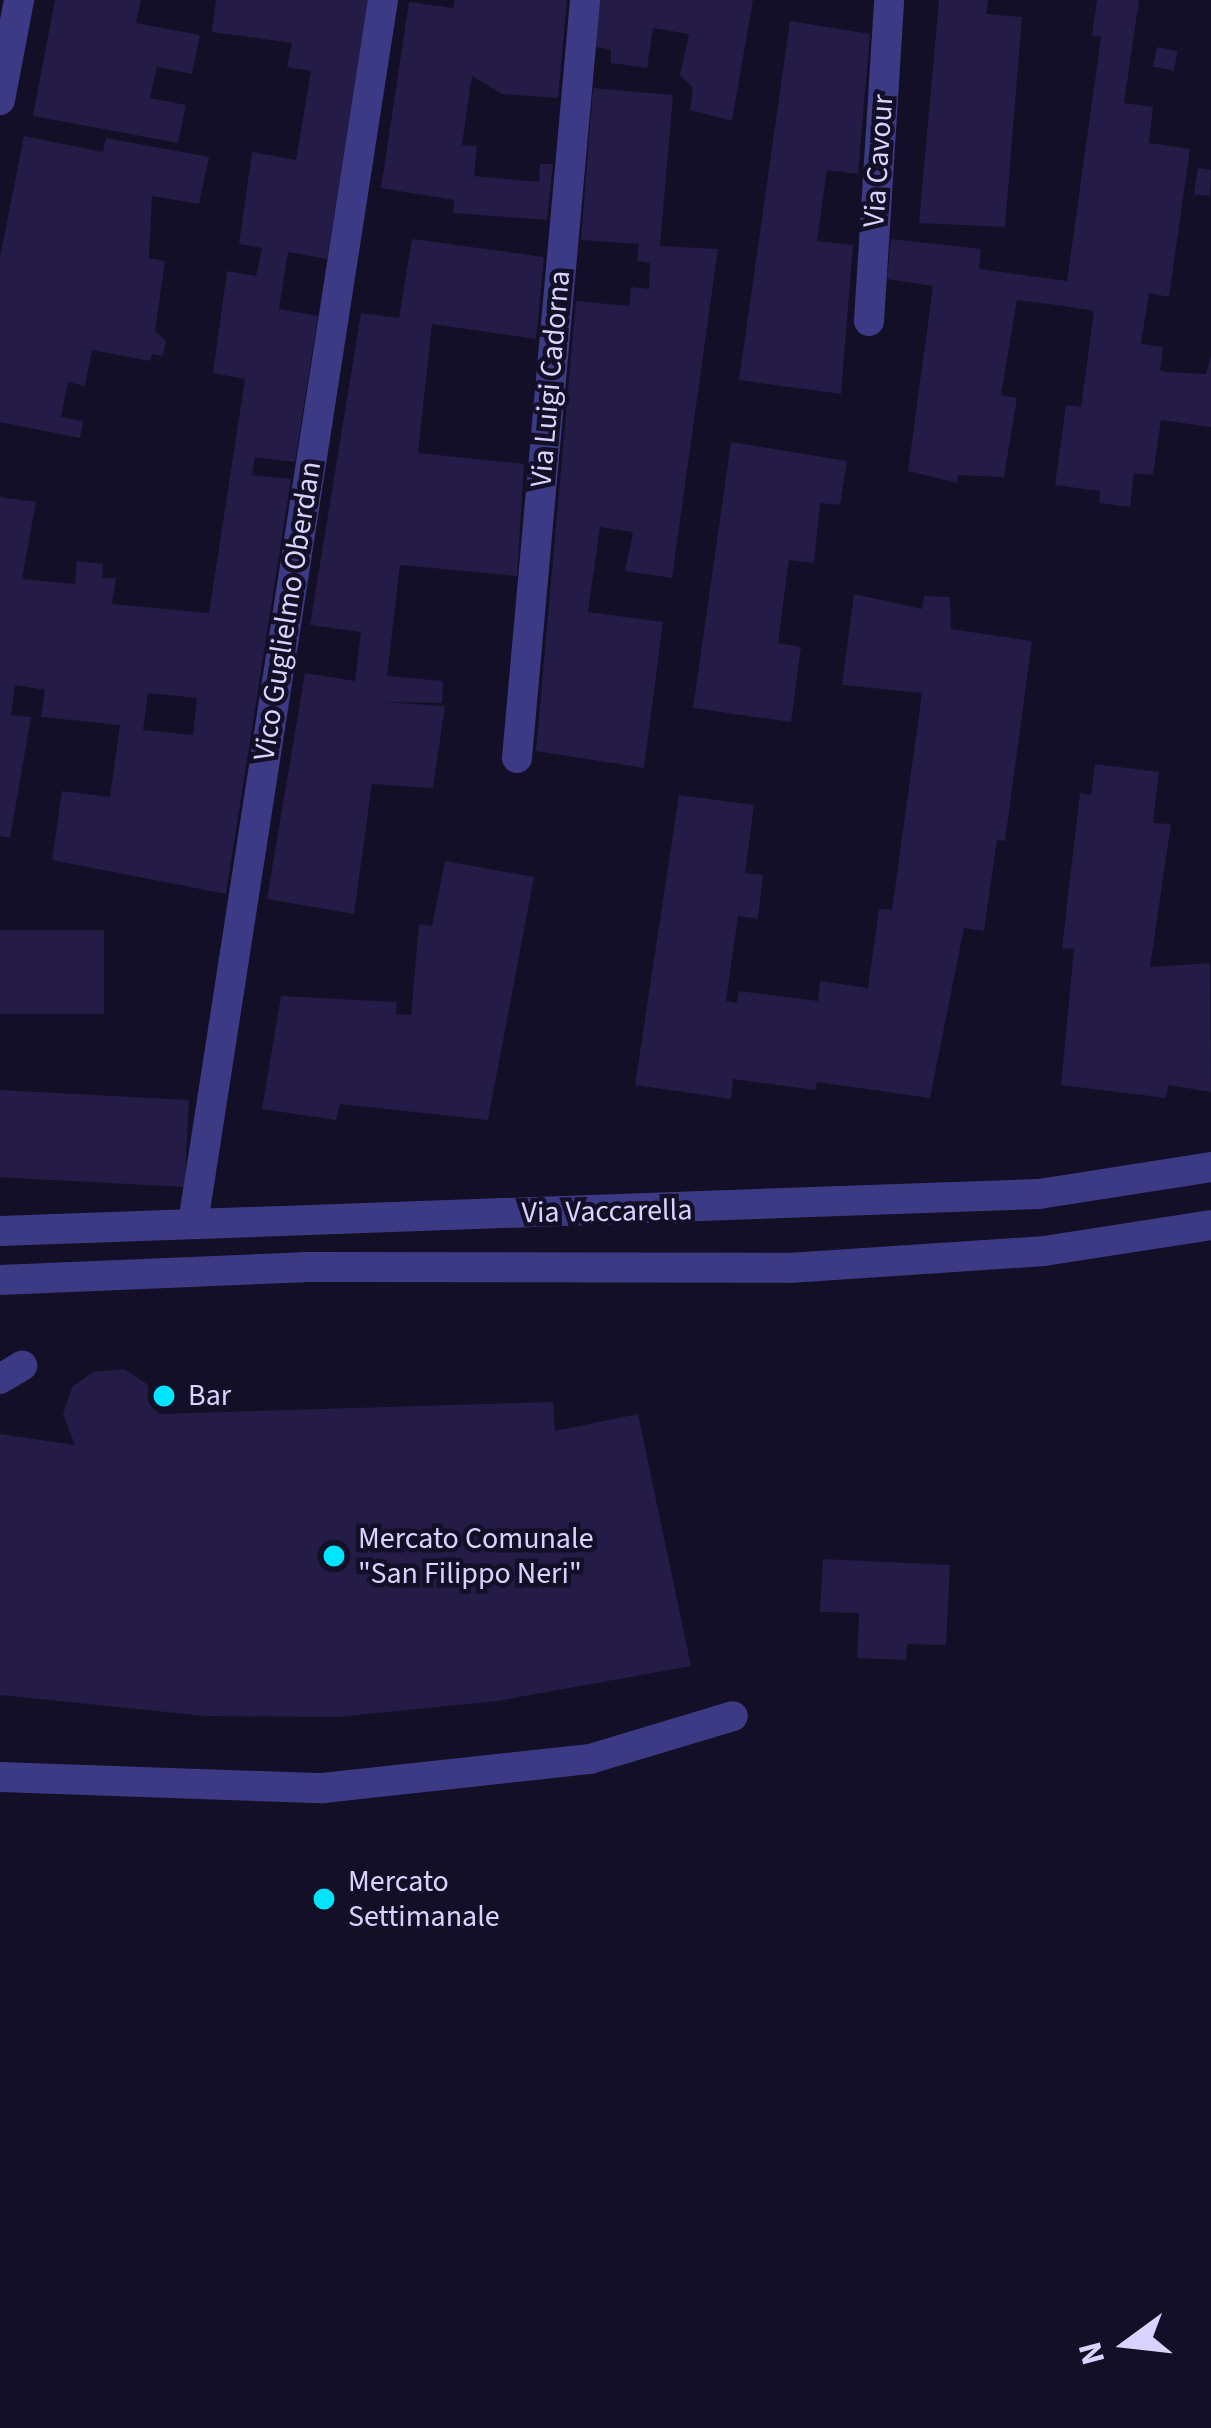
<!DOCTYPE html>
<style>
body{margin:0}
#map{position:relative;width:1211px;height:2428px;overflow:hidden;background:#130f26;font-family:"Source Sans 3",sans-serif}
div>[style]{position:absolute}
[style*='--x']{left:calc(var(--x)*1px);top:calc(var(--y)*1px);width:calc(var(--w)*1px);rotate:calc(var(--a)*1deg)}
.building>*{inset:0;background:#241b47;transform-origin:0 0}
.minor>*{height:30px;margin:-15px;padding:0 15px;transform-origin:15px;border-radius:15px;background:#3d3a85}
.dots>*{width:33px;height:33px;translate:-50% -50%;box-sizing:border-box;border:6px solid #130f26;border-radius:50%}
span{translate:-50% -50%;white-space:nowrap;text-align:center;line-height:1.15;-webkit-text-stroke:9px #130f26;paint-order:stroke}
.street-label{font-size:30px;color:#d9d4ff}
.poi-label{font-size:30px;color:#d9d4ff}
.left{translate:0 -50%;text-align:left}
.north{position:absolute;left:1067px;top:2284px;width:120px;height:120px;-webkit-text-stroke:9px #130f26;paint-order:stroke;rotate:255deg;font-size:33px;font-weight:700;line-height:48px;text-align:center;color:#d9d4ff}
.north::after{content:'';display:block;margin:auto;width:42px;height:54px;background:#d9d4ff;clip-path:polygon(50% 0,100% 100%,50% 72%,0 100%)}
</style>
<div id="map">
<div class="building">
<i style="clip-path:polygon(55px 0,141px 0,136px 23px,200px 35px,192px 74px,157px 67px,150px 98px,186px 105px,178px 143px,33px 116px)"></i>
<i style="clip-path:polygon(evenodd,216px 0,368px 0,327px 259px,288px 252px,279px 309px,318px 316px,295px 462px,255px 457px,252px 475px,291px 479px,226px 894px,52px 860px,62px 791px,110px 797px,120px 725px,41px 717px,45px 690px,15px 685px,11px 715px,31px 717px,10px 838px,0 836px,0 497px,36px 502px,22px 579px,75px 584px,77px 561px,103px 564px,102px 578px,116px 578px,112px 604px,209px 613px,245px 379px,213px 373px,227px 271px,256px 276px,262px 248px,239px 244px,252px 152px,296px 160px,311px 71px,287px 67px,292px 43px,212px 32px,216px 0,148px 693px,197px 698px,193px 735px,143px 730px,148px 693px)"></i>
<i style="clip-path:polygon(455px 0,567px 0,558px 98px,502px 94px,472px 76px,462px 145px,477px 146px,474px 176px,539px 182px,540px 164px,553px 164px,547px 220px,453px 213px,454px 200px,381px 188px,409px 2px,453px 8px)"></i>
<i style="clip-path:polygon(599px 0,753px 0,732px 121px,690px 110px,693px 88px,680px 75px,689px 34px,653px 28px,647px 68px,611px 63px,611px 50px,596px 47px)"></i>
<i style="clip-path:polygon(939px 0,988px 0,986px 14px,1022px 17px,1005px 227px,919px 223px)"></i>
<i style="clip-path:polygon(1097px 0,1139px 0,1124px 103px,1153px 107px,1149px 143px,1190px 149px,1169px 297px,1149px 293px,1141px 344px,1163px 347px,1160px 370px,1167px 372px,1206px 374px,1211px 355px,1211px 427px,1161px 420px,1153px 475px,1134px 473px,1130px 507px,1099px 503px,1100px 491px,1055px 485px,1066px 405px,1081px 407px,1094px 311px,1064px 306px,1017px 300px,1001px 395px,1017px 398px,1004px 477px,958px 475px,957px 483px,908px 471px,933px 286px,887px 279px,891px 239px,981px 249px,979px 269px,1067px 281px,1101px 37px,1092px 35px)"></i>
<i style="clip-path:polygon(790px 21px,870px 34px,858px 174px,827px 170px,817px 241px,853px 245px,841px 394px,739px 380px)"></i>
<i style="left:1157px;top:47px;width:21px;height:20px;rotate:11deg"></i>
<i style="clip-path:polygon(593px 88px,673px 95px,660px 246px,718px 249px,672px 578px,625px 571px,633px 532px,600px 527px,588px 612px,663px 622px,644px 768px,536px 751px,576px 301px,629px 306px,631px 287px,649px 289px,650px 263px,637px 261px,639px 244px,581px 240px)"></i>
<i style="clip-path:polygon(24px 136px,103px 152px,106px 138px,209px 157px,199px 204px,152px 196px,149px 258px,165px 261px,155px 331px,166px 341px,163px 356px,152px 354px,150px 361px,92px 350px,85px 386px,68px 382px,61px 417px,83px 421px,80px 438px,0 422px,0 257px)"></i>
<i style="clip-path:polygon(1198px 168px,1211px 170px,1210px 196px,1194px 194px)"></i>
<i style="clip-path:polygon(412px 239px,544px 257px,536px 339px,432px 324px,418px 453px,524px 464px,517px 576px,400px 565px,387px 676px,443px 681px,442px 703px,382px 702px,445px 706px,433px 788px,372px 784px,354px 914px,267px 899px,305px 673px,355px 681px,361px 632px,310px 625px,361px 313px,399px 318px)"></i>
<i style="clip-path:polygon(731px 442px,847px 461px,840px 505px,820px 503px,814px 563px,789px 560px,778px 643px,801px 647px,791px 722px,693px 708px)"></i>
<i style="clip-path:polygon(854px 594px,922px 609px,924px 596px,950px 597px,951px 629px,1032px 641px,1005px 841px,997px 840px,984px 931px,964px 928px,930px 1098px,817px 1082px,815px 1090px,733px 1079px,731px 1099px,635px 1085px,679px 795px,754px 805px,745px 873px,763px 875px,758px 919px,738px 916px,726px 1001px,737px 1003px,739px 991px,818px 1001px,820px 981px,868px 988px,879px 909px,892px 910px,922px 693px,842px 685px)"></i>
<i style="clip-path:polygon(1095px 764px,1159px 772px,1153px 823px,1171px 824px,1150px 967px,1210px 963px,1211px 1092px,1168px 1085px,1166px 1098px,1061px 1085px,1074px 949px,1062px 948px,1080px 793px,1091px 795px)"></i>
<i style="clip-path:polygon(445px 861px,534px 877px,488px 1120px,340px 1104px,336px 1120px,262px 1109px,281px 996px,397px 1002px,396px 1014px,411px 1015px,419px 924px,432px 926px)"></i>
<i style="left:104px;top:930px;width:84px;height:104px;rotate:90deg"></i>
<i style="left:189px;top:1100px;width:87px;height:189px;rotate:93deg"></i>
<i style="clip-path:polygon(124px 1369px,147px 1384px,159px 1414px,553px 1402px,555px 1431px,638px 1414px,691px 1666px,497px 1701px,337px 1717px,205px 1716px,0 1695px,0 1434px,75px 1445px,63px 1414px,72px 1387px,93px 1372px)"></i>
<i style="clip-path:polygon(823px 1559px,950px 1565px,946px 1645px,907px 1644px,906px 1660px,857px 1658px,859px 1613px,820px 1612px)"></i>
</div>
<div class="minor">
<i style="--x:0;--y:100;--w:102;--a:-79.2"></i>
<i style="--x:869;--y:321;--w:322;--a:-86.4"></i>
<i style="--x:517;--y:758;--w:761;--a:-84.87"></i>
<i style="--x:193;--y:1223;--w:1238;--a:-81.17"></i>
<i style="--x:0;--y:1231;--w:1040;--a:-2.04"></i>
<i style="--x:1039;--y:1194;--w:174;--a:-8.9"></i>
<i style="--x:0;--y:1280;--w:304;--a:-2.4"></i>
<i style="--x:304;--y:1267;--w:485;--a:0.1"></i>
<i style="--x:789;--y:1268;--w:256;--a:-3.8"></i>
<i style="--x:1044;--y:1251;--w:169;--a:-8.8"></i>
<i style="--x:0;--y:1379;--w:26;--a:-31"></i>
<i style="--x:0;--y:1777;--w:323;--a:2"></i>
<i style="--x:323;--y:1788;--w:269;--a:-6.2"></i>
<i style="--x:590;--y:1759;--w:149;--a:-16.7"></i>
</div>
<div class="dots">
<i style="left:164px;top:1396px;background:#00e5ff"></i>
<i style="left:334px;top:1556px;background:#00e5ff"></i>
<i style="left:324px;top:1899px;background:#00e5ff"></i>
</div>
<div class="street-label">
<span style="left:879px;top:161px;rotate:-86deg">Via Cavour</span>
<span style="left:551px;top:379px;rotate:-85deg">Via Luigi Cadorna</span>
<span style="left:288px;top:611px;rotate:-81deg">Vico Guglielmo Oberdan</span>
<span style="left:607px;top:1212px;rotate:-1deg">Via Vaccarella</span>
</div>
<div class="poi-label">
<span class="left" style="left:188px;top:1396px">Bar</span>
<span class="left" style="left:358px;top:1556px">Mercato Comunale<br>"San Filippo Neri"</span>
<span class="left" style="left:348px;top:1899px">Mercato<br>Settimanale</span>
</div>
<div class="north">N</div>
</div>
